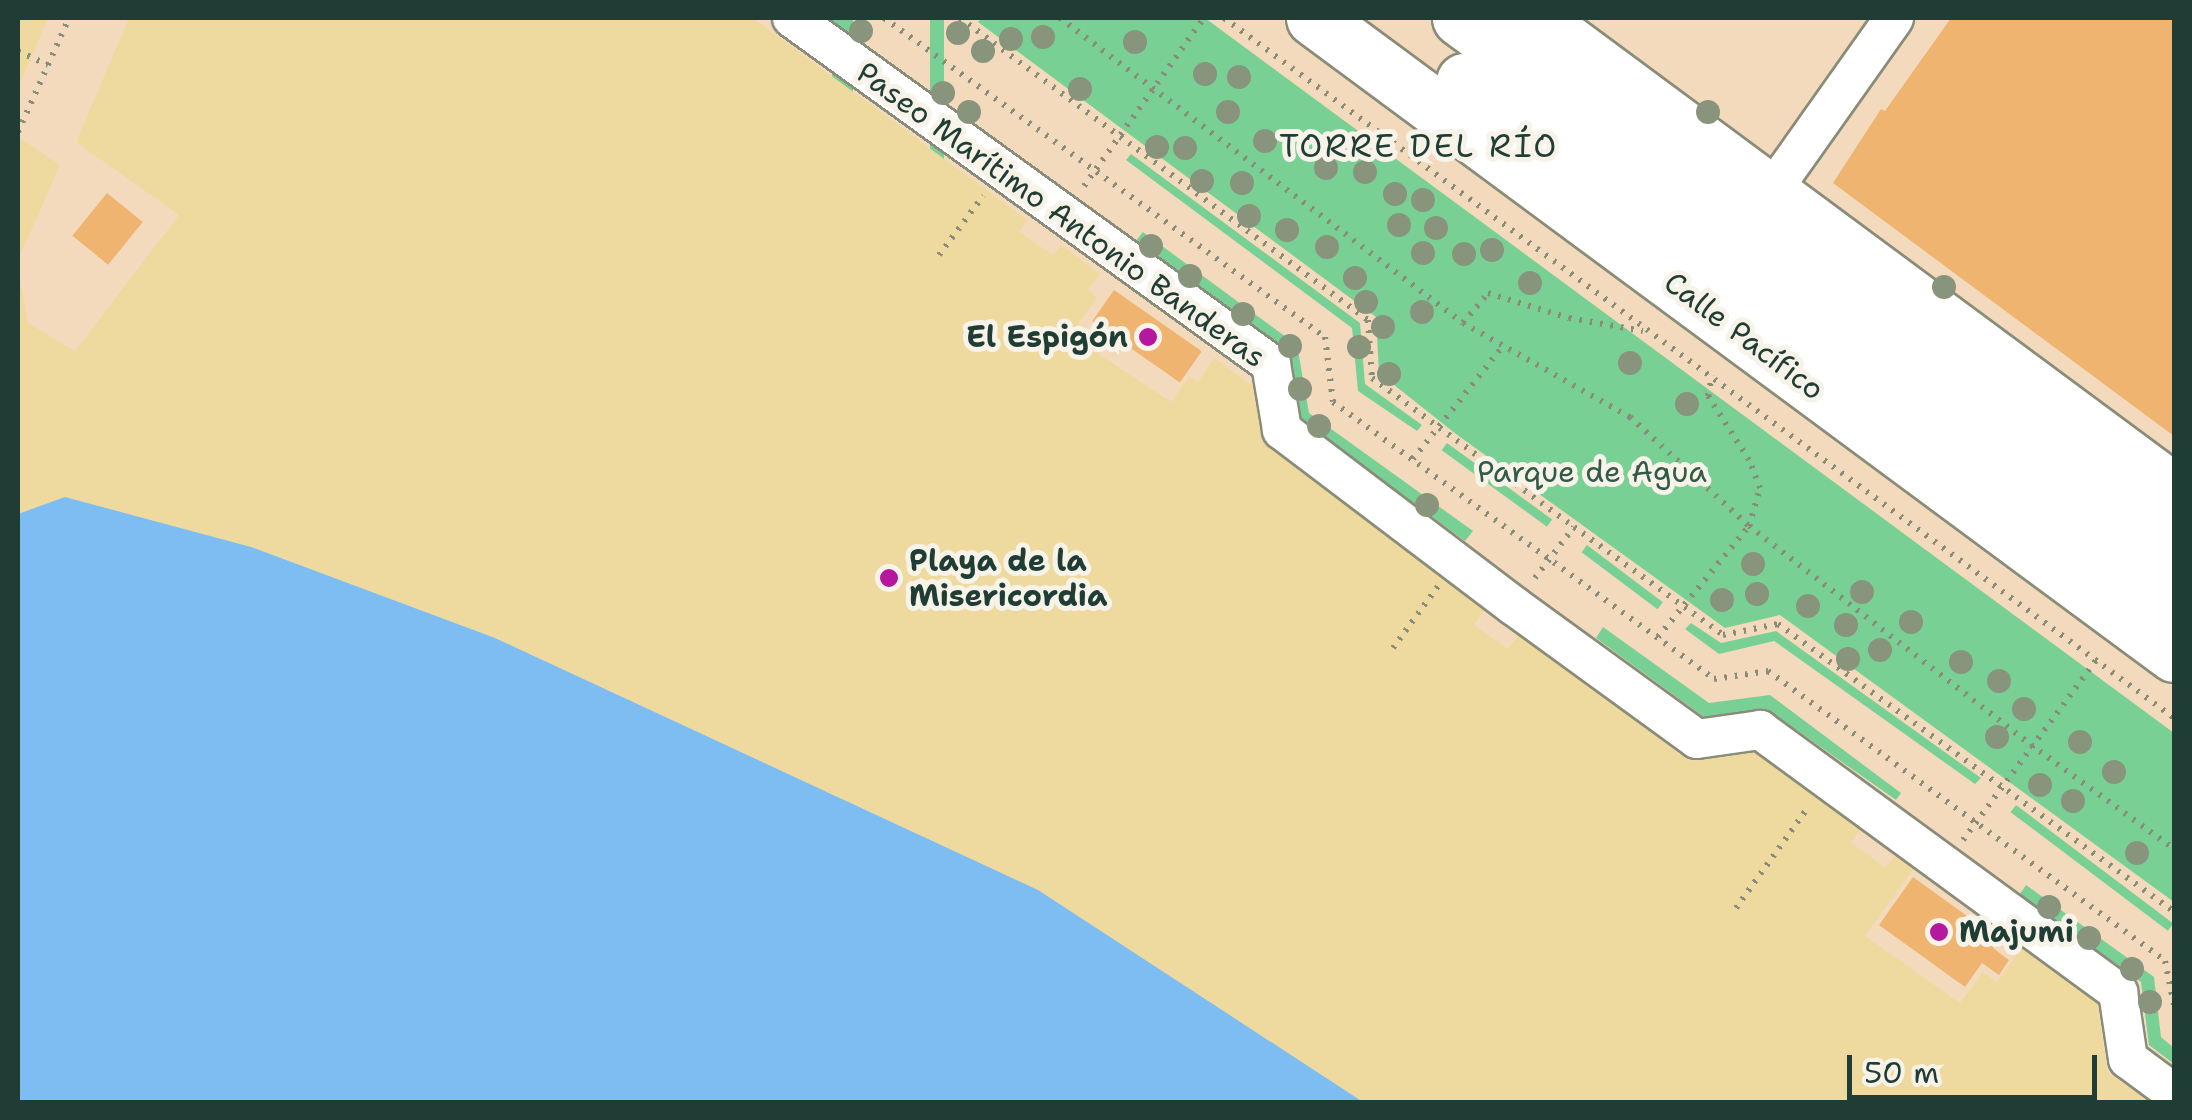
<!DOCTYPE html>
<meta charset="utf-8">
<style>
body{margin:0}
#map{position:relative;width:2192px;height:1120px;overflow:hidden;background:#f3dabc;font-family:"Shantell Sans",sans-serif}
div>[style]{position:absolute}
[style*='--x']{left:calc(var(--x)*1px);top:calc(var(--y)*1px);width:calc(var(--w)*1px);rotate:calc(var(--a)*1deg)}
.green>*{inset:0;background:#79d095;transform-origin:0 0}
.sand>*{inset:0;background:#eeda9e}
.water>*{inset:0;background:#7dbdf1}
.building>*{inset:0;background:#efb470;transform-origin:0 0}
.path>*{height:6px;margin-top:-3px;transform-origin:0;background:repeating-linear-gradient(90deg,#898c78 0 2.5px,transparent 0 10.5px)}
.roads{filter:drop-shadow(2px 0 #898c78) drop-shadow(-2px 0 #898c78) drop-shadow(0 2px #898c78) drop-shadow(0 -2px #898c78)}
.street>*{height:38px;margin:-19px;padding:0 19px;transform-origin:19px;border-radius:19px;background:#fff}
.primary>*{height:55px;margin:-27.5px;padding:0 27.5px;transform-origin:27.5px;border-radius:27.5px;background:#fff}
.trees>*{width:24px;height:24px;margin:-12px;border-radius:50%;background:#88947c}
.dots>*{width:28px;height:28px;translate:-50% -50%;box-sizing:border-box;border:5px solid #f7f3e8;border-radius:50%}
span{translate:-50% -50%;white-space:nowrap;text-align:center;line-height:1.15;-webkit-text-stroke:10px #f7f3e8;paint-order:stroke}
.street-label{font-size:30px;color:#1f3d34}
.poi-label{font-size:30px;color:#1f3d34;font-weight:700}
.right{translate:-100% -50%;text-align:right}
.left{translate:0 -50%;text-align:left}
.park-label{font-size:30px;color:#315a47}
.neighbourhood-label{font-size:32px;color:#1f3d34;letter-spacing:2.5px}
.frame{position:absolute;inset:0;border:20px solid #1f3d34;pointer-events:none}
.scale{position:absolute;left:1847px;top:1055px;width:250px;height:45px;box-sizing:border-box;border:5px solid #1f3d34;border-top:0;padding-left:12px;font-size:30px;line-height:35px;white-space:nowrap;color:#1f3d34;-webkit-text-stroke:8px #f7f3e8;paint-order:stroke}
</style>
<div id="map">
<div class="green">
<i style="left:832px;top:18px;width:21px;height:221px"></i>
<i style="left:930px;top:18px;width:14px;height:198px"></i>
<i style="clip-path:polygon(982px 18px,1205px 18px,2174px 733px,2174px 902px,1780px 615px,1725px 628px,1456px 434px,1379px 373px,1376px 317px,978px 22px)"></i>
<i style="clip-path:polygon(1131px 154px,1360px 323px,1365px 384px,1422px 425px,1417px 431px,1358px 391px,1352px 328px,1126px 160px)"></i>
<i style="clip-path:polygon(1143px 232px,1297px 345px,1309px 413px,1473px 531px,1465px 541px,1300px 419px,1288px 354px,1135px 242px)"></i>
<i style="left:1447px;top:443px;width:130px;height:9px;rotate:36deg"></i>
<i style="left:1587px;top:545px;width:95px;height:9px;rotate:37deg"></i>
<i style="clip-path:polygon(1691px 623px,1721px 643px,1776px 631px,1981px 778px,1975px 784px,1774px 641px,1719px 654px,1685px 629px)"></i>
<i style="clip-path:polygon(1603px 627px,1709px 703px,1770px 695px,1901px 793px,1896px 800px,1767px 709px,1704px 717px,1596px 638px)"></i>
<i style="left:2016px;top:805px;width:197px;height:9px;rotate:37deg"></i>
<i style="clip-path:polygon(2026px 885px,2154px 977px,2161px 1037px,2174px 1048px,2174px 1064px,2149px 1045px,2141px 982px,2020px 894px)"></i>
</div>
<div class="sand">
<i style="clip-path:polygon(18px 18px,48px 18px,18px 88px)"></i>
<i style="clip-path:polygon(129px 18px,753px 18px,1027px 220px,1019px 232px,1053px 255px,1061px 245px,1100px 274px,1088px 290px,1097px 298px,1070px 335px,1171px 402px,1189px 377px,1198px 382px,1214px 358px,1253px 386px,1263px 441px,1484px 610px,1474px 625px,1508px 649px,1520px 634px,1689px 761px,1754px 751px,1860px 830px,1851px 842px,1885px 868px,1895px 856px,1913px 870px,1865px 936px,1960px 1003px,1983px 972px,1997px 982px,2021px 948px,2098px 1003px,2107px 1072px,2150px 1102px,1363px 1102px,1038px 890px,495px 638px,251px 547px,65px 497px,18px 514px,18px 268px,28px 323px,75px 351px,179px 215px,76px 142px)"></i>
<i style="clip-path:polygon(18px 137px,60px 165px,18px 260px)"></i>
</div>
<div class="water">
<i style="clip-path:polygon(65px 497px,251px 547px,495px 638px,1038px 890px,1363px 1102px,18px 1102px,18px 514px)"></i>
</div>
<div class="building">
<i style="clip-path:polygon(1951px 18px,2174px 18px,2174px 436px,1833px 183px,1881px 109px,1885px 111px)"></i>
<i style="left:107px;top:193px;width:46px;height:55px;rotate:39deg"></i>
<i style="left:1114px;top:290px;width:107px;height:38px;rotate:35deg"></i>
<i style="clip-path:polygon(1913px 877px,1999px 939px,1993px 948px,2009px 960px,1999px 975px,1982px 963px,1965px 987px,1879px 925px)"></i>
</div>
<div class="path">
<i style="--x:884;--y:18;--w:544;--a:35.88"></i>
<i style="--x:1325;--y:337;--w:65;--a:83"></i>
<i style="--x:1333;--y:402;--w:471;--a:36"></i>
<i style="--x:1714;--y:679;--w:55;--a:-8.4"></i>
<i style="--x:1768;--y:671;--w:492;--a:36.1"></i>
<i style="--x:2165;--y:961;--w:45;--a:78.4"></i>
<i style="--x:960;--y:18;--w:508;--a:36.51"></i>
<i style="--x:1368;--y:320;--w:58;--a:86.1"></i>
<i style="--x:1372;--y:378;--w:251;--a:36.4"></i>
<i style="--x:1574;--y:527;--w:184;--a:35.9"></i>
<i style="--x:1723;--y:635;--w:56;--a:-11.3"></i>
<i style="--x:1778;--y:624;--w:490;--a:36"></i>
<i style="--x:1060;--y:18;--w:505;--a:37.12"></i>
<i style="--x:1463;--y:323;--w:192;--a:29.4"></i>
<i style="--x:1630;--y:417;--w:161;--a:42.5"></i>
<i style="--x:1749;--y:526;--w:357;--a:37.8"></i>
<i style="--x:2031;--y:745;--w:177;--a:36"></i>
<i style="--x:1224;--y:18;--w:1180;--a:36.38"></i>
<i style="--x:18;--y:51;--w:33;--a:25"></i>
<i style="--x:18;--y:132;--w:125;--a:-65.9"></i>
<i style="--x:1084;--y:186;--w:206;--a:-54.5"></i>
<i style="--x:939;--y:255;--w:74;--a:-53.3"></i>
<i style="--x:1463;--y:323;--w:39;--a:-50"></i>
<i style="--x:1488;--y:293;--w:85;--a:17.2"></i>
<i style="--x:1569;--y:318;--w:75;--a:10"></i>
<i style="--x:1413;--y:459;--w:143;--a:-51.5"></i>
<i style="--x:1535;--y:578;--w:64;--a:-52.6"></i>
<i style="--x:1658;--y:637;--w:144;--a:-50.7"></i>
<i style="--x:1749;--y:526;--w:40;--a:-74"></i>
<i style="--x:1760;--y:488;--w:30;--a:-111"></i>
<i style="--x:1749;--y:460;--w:76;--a:-122.6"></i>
<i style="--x:1708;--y:396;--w:21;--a:-79"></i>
<i style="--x:1393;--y:648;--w:77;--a:-54"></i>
<i style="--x:1963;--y:840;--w:224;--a:-53.5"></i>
<i style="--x:1736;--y:908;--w:125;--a:-54.4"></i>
</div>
<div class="roads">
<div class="street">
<i style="--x:792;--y:18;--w:591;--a:35.84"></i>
<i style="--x:1271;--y:364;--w:67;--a:80.5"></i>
<i style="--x:1282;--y:430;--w:291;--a:37.2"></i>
<i style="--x:1514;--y:606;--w:226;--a:36"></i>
<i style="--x:1697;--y:739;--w:64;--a:-8.1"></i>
<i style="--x:1760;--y:730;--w:444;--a:36.2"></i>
<i style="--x:2118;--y:992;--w:68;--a:81.5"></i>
<i style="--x:2128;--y:1059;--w:57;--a:36.5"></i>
<i style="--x:1771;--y:192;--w:213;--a:-54.7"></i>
</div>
<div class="primary">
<i style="--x:1314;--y:18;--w:1070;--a:36.48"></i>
<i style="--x:1460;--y:18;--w:886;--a:36.33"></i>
<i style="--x:1534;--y:18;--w:796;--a:36.52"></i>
<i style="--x:1464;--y:81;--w:881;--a:36.27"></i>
</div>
</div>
<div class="trees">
<i style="left:861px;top:31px"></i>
<i style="left:958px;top:33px"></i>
<i style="left:1043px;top:37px"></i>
<i style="left:1011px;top:39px"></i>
<i style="left:1135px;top:42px"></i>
<i style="left:983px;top:51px"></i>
<i style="left:1205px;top:74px"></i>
<i style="left:1239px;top:77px"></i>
<i style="left:1080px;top:89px"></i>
<i style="left:943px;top:93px"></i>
<i style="left:969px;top:112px"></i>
<i style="left:1228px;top:112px"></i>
<i style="left:1708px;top:112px"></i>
<i style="left:1265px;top:141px"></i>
<i style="left:1353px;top:146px"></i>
<i style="left:1157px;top:147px"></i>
<i style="left:1185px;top:148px"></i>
<i style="left:1326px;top:168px"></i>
<i style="left:1365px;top:172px"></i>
<i style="left:1202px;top:181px"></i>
<i style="left:1242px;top:183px"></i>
<i style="left:1395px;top:194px"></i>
<i style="left:1423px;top:200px"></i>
<i style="left:1249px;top:216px"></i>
<i style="left:1399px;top:225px"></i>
<i style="left:1436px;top:228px"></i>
<i style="left:1287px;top:230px"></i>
<i style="left:1151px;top:246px"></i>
<i style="left:1327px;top:247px"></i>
<i style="left:1492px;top:250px"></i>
<i style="left:1423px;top:253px"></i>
<i style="left:1464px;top:254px"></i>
<i style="left:1190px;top:276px"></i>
<i style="left:1355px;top:278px"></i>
<i style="left:1530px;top:283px"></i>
<i style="left:1944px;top:287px"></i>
<i style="left:1366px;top:302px"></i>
<i style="left:1422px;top:312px"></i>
<i style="left:1243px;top:314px"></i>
<i style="left:1383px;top:327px"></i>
<i style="left:1290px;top:346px"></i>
<i style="left:1359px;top:347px"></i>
<i style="left:1630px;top:363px"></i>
<i style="left:1389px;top:374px"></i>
<i style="left:1300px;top:389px"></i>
<i style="left:1687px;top:404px"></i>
<i style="left:1319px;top:426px"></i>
<i style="left:1427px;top:505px"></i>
<i style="left:1753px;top:564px"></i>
<i style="left:1862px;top:592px"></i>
<i style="left:1757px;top:594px"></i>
<i style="left:1722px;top:600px"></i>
<i style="left:1808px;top:606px"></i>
<i style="left:1911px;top:622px"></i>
<i style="left:1846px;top:625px"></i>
<i style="left:1880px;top:650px"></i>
<i style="left:1848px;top:659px"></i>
<i style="left:1961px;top:662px"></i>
<i style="left:1999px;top:681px"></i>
<i style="left:2024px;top:709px"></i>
<i style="left:1997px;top:737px"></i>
<i style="left:2080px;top:742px"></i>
<i style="left:2114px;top:772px"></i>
<i style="left:2040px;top:785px"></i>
<i style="left:2073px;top:801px"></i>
<i style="left:2137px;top:853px"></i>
<i style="left:2049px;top:907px"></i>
<i style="left:2089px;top:938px"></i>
<i style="left:2132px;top:969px"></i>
<i style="left:2150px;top:1002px"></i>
</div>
<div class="dots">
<i style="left:1148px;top:337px;background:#b5179e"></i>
<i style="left:889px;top:578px;background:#b5179e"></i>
<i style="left:1939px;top:932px;background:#b5179e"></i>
</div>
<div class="street-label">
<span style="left:1061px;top:215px;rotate:36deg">Paseo Marítimo Antonio Banderas</span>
<span style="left:1744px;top:336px;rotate:37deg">Calle Pacífico</span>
</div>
<div class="poi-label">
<span class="right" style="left:1128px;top:337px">El Espigón</span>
<span class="left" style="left:909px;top:578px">Playa de la<br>Misericordia</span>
<span class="left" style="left:1959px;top:932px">Majumi</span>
</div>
<div class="park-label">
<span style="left:1592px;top:472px">Parque de Agua</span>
</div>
<div class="neighbourhood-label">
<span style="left:1419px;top:146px">TORRE DEL RÍO</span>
</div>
<div class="frame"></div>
<div class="scale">50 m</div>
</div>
